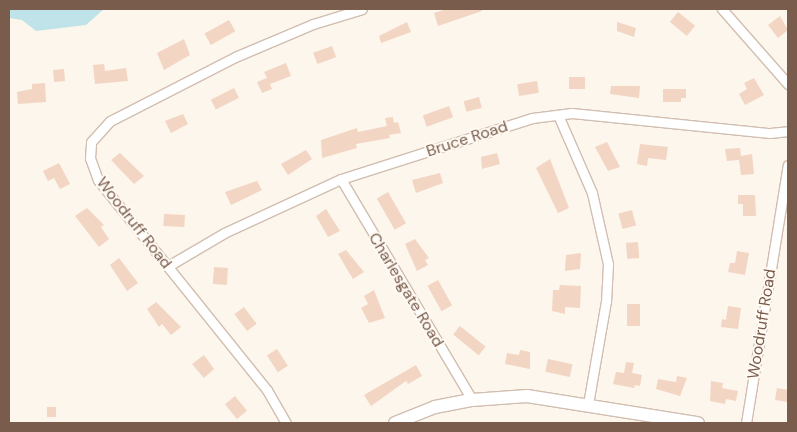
<!DOCTYPE html>
<style>
body{margin:0}
#map{position:relative;width:797px;height:432px;overflow:hidden;background:#fdf6ec;font-family:"DM Sans",sans-serif}
div>[style]{position:absolute}
[style*='--x']{left:calc(var(--x)*1px);top:calc(var(--y)*1px);width:calc(var(--w)*1px);rotate:calc(var(--a)*1deg)}
.water>*{inset:0;background:#bfe3e8}
.building>*{inset:0;background:#f3d5c3;transform-origin:0 0}
.roads{filter:drop-shadow(1px 0 #d1beb0) drop-shadow(-1px 0 #d1beb0) drop-shadow(0 1px #d1beb0) drop-shadow(0 -1px #d1beb0)}
.street>*{height:9px;margin:-4.5px;padding:0 4.5px;transform-origin:4.5px;border-radius:4.5px;background:#fff}
.secondary>*{height:12px;margin:-6px;padding:0 6px;transform-origin:6px;border-radius:6px;background:#fff}
span{translate:-50% -50%;white-space:nowrap;text-align:center;line-height:1.15;-webkit-text-stroke:4px #fffaf3;paint-order:stroke}
.street-label{font-size:16px;color:#7a5c4d}
.frame{position:absolute;inset:0;border:10px solid #7a5c4d;pointer-events:none}
</style>
<div id="map">
<div class="water">
<i style="clip-path:polygon(9px 9px,104px 9px,86px 25px,36px 31px,22px 20px,9px 18px)"></i>
</div>
<div class="building">
<i style="clip-path:polygon(447px 9px,482px 9px,482px 11px,438px 26px,434px 13px)"></i>
<i style="left:678px;top:12px;width:22px;height:13px;rotate:39deg"></i>
<i style="clip-path:polygon(780px 16px,788px 30px,778px 38px,768px 25px)"></i>
<i style="left:229px;top:20px;width:13px;height:28px;rotate:61deg"></i>
<i style="clip-path:polygon(407px 22px,411px 32px,381px 43px,379px 36px)"></i>
<i style="clip-path:polygon(617px 22px,636px 28px,634px 37px,617px 31px)"></i>
<i style="clip-path:polygon(184px 39px,190px 55px,164px 70px,157px 53px)"></i>
<i style="left:332px;top:46px;width:12px;height:20px;rotate:70deg"></i>
<i style="clip-path:polygon(286px 63px,291px 76px,270px 84px,272px 89px,262px 93px,257px 82px,267px 78px,264px 72px)"></i>
<i style="clip-path:polygon(104px 64px,105px 71px,126px 68px,128px 81px,95px 84px,93px 65px)"></i>
<i style="left:64px;top:69px;width:12px;height:11px;rotate:85deg"></i>
<i style="left:569px;top:77px;width:16px;height:12px"></i>
<i style="clip-path:polygon(754px 78px,764px 95px,745px 105px,739px 94px,747px 89px,744px 83px)"></i>
<i style="left:537px;top:81px;width:12px;height:20px;rotate:81deg"></i>
<i style="clip-path:polygon(45px 83px,46px 102px,18px 104px,17px 92px,32px 89px,32px 84px)"></i>
<i style="clip-path:polygon(611px 86px,640px 86px,639px 98px,610px 94px)"></i>
<i style="left:234px;top:88px;width:11px;height:26px;rotate:63deg"></i>
<i style="clip-path:polygon(663px 89px,686px 89px,686px 98px,681px 98px,681px 102px,663px 102px)"></i>
<i style="left:479px;top:97px;width:11px;height:16px;rotate:75deg"></i>
<i style="left:449px;top:106px;width:12px;height:28px;rotate:70deg"></i>
<i style="clip-path:polygon(183px 114px,188px 124px,171px 133px,165px 121px)"></i>
<i style="clip-path:polygon(393px 117px,394px 123px,398px 122px,401px 133px,389px 135px,390px 138px,356px 144px,357px 148px,322px 158px,321px 140px,357px 128px,358px 132px,387px 126px,385px 118px)"></i>
<i style="clip-path:polygon(607px 142px,620px 167px,608px 171px,595px 147px)"></i>
<i style="clip-path:polygon(640px 144px,668px 147px,666px 160px,648px 158px,647px 166px,637px 164px)"></i>
<i style="clip-path:polygon(740px 148px,741px 156px,752px 154px,754px 174px,741px 175px,739px 160px,727px 161px,725px 149px)"></i>
<i style="clip-path:polygon(306px 150px,312px 159px,288px 175px,281px 164px)"></i>
<i style="clip-path:polygon(120px 153px,144px 176px,134px 184px,111px 160px)"></i>
<i style="clip-path:polygon(497px 153px,500px 164px,482px 169px,481px 157px)"></i>
<i style="clip-path:polygon(550px 159px,569px 208px,558px 213px,536px 168px)"></i>
<i style="clip-path:polygon(59px 163px,70px 184px,60px 189px,54px 178px,48px 181px,43px 171px)"></i>
<i style="clip-path:polygon(440px 173px,443px 183px,416px 193px,412px 180px)"></i>
<i style="clip-path:polygon(257px 181px,262px 190px,231px 205px,225px 192px)"></i>
<i style="left:388px;top:192px;width:36px;height:13px;rotate:60deg"></i>
<i style="clip-path:polygon(738px 195px,755px 195px,756px 216px,743px 216px,743px 204px,738px 204px)"></i>
<i style="clip-path:polygon(87px 208px,104px 225px,101px 227px,109px 239px,99px 247px,75px 216px)"></i>
<i style="clip-path:polygon(326px 209px,340px 231px,328px 237px,316px 216px)"></i>
<i style="left:632px;top:210px;width:16px;height:14px;rotate:75deg"></i>
<i style="left:164px;top:214px;width:21px;height:12px;rotate:3deg"></i>
<i style="clip-path:polygon(415px 239px,429px 258px,425px 260px,428px 265px,417px 271px,405px 244px)"></i>
<i style="left:638px;top:242px;width:16px;height:12px;rotate:86deg"></i>
<i style="clip-path:polygon(346px 250px,364px 272px,353px 279px,338px 254px)"></i>
<i style="clip-path:polygon(737px 251px,749px 253px,745px 275px,728px 272px,730px 263px,735px 263px)"></i>
<i style="clip-path:polygon(581px 253px,580px 269px,565px 271px,566px 255px)"></i>
<i style="clip-path:polygon(119px 258px,138px 283px,127px 291px,110px 265px)"></i>
<i style="left:214px;top:267px;width:14px;height:17px;rotate:4deg"></i>
<i style="left:438px;top:280px;width:29px;height:12px;rotate:61deg"></i>
<i style="clip-path:polygon(560px 285px,581px 286px,580px 308px,565px 307px,565px 314px,552px 311px,553px 290px,559px 290px)"></i>
<i style="clip-path:polygon(374px 290px,385px 318px,369px 323px,361px 308px,368px 304px,364px 296px)"></i>
<i style="clip-path:polygon(156px 302px,181px 327px,171px 335px,162px 324px,159px 327px,147px 309px)"></i>
<i style="left:627px;top:304px;width:13px;height:22px"></i>
<i style="clip-path:polygon(728px 306px,741px 308px,738px 329px,721px 327px,722px 319px,726px 320px)"></i>
<i style="left:244px;top:307px;width:21px;height:12px;rotate:53deg"></i>
<i style="left:460px;top:326px;width:33px;height:11px;rotate:39deg"></i>
<i style="left:277px;top:349px;width:20px;height:12px;rotate:57deg"></i>
<i style="clip-path:polygon(520px 350px,530px 352px,530px 369px,505px 364px,507px 353px,519px 355px)"></i>
<i style="clip-path:polygon(204px 355px,214px 369px,204px 378px,192px 364px)"></i>
<i style="left:548px;top:359px;width:25px;height:13px;rotate:12deg"></i>
<i style="clip-path:polygon(626px 362px,634px 363px,632px 373px,642px 375px,640px 386px,635px 385px,634px 388px,613px 384px,616px 372px,624px 373px)"></i>
<i style="clip-path:polygon(416px 365px,422px 376px,408px 384px,406px 381px,371px 406px,364px 395px)"></i>
<i style="clip-path:polygon(677px 376px,687px 378px,680px 396px,656px 389px,658px 379px,676px 382px)"></i>
<i style="clip-path:polygon(711px 381px,723px 383px,722px 388px,738px 391px,736px 401px,726px 399px,725px 404px,710px 401px)"></i>
<i style="clip-path:polygon(777px 388px,788px 390px,788px 402px,775px 400px)"></i>
<i style="left:235px;top:396px;width:19px;height:13px;rotate:51deg"></i>
<i style="left:47px;top:407px;width:9px;height:10px"></i>
</div>
<div class="roads">
<div class="street">
<i style="--x:722;--y:9;--w:100;--a:48.7"></i>
<i style="--x:558;--y:115;--w:85;--a:66.4"></i>
<i style="--x:592;--y:193;--w:73;--a:77.3"></i>
<i style="--x:608;--y:264;--w:37;--a:93"></i>
<i style="--x:606;--y:301;--w:105;--a:99.9"></i>
<i style="--x:341;--y:179;--w:257;--a:59.3"></i>
<i style="--x:168;--y:266;--w:65;--a:-30.5"></i>
<i style="--x:224;--y:233;--w:129;--a:-24.8"></i>
<i style="--x:341;--y:179;--w:201;--a:-17.7"></i>
<i style="--x:532;--y:118;--w:40;--a:-7.1"></i>
<i style="--x:572;--y:113;--w:199;--a:5.8"></i>
<i style="--x:770;--y:133;--w:18;--a:-6"></i>
<i style="--x:286;--y:423;--w:38;--a:-120"></i>
<i style="--x:267;--y:390;--w:270;--a:-128.8"></i>
<i style="--x:98;--y:180;--w:23;--a:-110"></i>
<i style="--x:90;--y:158;--w:16;--a:-86"></i>
<i style="--x:91;--y:142;--w:28;--a:-48"></i>
<i style="--x:110;--y:121;--w:140;--a:-27.1"></i>
<i style="--x:235;--y:57;--w:85;--a:-22.9"></i>
<i style="--x:313;--y:24;--w:51;--a:-17"></i>
<i style="--x:746;--y:423;--w:261;--a:-80.8"></i>
</div>
<div class="secondary">
<i style="--x:395;--y:423;--w:43;--a:-21.8"></i>
<i style="--x:435;--y:407;--w:38;--a:-11"></i>
<i style="--x:472;--y:400;--w:55;--a:-4.2"></i>
<i style="--x:527;--y:396;--w:173;--a:9"></i>
</div>
</div>
<div class="street-label">
<span style="left:467px;top:139px;rotate:-18deg">Bruce Road</span>
<span style="left:134px;top:223px;rotate:52deg">Woodruff Road</span>
<span style="left:406px;top:290px;rotate:59deg">Charlesgate Road</span>
<span style="left:762px;top:324px;rotate:-81deg">Woodruff Road</span>
</div>
<div class="frame"></div>
</div>
